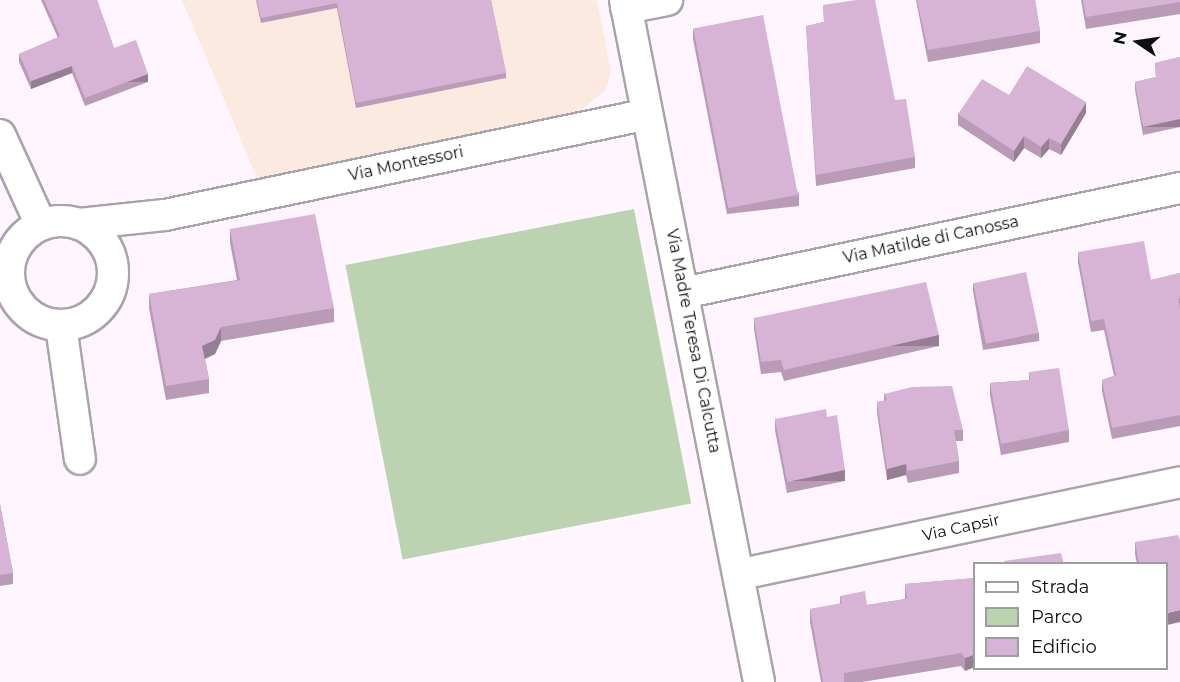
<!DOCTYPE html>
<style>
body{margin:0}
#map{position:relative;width:1180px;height:682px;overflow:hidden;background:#fff5fe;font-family:Montserrat,sans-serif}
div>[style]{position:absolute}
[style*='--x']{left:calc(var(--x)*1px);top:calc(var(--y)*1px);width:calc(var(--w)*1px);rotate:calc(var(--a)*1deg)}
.commercial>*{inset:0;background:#fceae0}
.green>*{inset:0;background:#bcd3b2;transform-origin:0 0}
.roads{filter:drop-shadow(2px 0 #aba2aa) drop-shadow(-2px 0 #aba2aa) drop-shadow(0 2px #aba2aa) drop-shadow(0 -2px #aba2aa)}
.street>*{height:30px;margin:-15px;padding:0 15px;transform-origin:15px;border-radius:15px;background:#fff}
.street>.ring{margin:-15px;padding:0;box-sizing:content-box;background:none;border:30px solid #fff;border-radius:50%}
.wall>*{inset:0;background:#b99bb7}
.shaded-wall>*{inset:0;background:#967e95;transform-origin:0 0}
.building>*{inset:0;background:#d7b4d5;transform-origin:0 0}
span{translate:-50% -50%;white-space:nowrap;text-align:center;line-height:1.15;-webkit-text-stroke:4.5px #fff;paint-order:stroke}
.street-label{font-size:16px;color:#100d10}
.legend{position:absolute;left:973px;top:562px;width:195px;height:108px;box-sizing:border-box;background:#fff;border:2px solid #9f9e9f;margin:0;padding:8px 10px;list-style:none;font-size:18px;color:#100d10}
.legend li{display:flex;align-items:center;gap:12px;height:30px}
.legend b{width:30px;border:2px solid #9f9e9f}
.north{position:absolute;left:1108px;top:12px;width:60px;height:60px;-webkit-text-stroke:4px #fff;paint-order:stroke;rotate:283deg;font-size:16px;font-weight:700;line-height:24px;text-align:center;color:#100d10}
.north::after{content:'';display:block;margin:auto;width:21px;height:27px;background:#100d10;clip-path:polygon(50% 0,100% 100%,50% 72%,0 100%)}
</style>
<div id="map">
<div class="commercial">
<i style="clip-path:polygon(182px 0,597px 0,611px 71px,606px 90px,577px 113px,257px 178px)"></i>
</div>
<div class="green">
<i style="left:634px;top:209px;width:300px;height:294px;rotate:79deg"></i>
</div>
<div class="roads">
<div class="street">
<i style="--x:625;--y:0;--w:695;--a:78.88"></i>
<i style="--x:626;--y:8;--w:42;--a:-11"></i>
<i style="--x:0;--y:135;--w:99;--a:65.5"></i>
<i class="ring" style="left:9px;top:221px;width:74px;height:74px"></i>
<i style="--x:79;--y:224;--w:86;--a:-6"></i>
<i style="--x:165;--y:215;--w:492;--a:-11.8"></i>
<i style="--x:683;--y:293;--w:508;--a:-11.93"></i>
<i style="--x:61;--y:326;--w:134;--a:81.9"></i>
<i style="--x:741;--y:574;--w:449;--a:-11.8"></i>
</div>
</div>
<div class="wall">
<i style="clip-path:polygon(41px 0,97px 0,114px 48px,148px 82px,85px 106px,72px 73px,31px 89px,19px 62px,19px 54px,58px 38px)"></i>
<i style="clip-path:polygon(256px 0,491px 0,506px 73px,506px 78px,356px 108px,337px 8px,261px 23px)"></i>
<i style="clip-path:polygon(916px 0,1035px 0,1040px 31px,1040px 43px,928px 62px)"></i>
<i style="clip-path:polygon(1081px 0,1180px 0,1180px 14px,1086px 29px)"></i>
<i style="clip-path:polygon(823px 5px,895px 100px,915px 157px,915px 168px,816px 186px,806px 26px,824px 22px)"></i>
<i style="clip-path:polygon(693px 28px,799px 194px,799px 206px,727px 214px,693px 39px)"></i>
<i style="clip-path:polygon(1180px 57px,1180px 127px,1143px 135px,1135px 90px,1135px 82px,1156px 77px,1155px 63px)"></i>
<i style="clip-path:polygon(1009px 95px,1086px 113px,1061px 155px,1049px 149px,1041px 158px,1024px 148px,1014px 162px,958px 125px,958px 114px)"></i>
<i style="clip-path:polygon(230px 229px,334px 308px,334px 322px,221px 341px,215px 354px,205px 359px,209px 379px,209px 393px,166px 400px,149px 308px,149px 294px,237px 280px,230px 243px)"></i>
<i style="clip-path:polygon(1078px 252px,1151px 280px,1180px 273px,1180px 426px,1112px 439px,1102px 391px,1102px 380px,1114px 376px,1104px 330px,1091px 332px,1078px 263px)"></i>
<i style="clip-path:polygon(973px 283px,1039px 333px,1039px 341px,983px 350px,973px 291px)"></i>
<i style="clip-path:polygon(754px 318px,939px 346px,784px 381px,781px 372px,761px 374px,754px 329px)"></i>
<i style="clip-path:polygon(1029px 372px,1069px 430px,1069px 442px,1001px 455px,990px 395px,990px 383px,1029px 380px)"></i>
<i style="clip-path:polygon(884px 394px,963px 430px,963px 441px,956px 441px,959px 461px,959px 473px,908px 483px,906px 475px,887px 480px,877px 413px,877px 402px,884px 401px)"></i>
<i style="clip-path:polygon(775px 419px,845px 481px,787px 493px,775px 430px)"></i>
<i style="clip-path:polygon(0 504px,13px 573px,13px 584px,0 586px)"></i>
<i style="clip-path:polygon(1135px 542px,1167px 564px,1137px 564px,1135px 554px)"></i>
<i style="clip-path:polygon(975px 578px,965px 671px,961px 666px,862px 682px,821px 682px,810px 622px,810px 609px,840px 604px,840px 596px,867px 605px,905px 599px,905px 584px)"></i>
</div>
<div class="shaded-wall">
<i style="clip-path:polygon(72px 66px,72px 73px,31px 89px,31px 81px)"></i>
<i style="left:148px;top:74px;width:8px;height:67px;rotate:90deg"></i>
<i style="clip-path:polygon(1086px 102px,1086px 113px,1061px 155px,1061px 144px)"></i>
<i style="left:1180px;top:119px;width:8px;height:38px;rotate:90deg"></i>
<i style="clip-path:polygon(1024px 136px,1024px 148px,1014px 162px,1014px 151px)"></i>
<i style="clip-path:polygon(1049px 138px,1049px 149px,1041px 158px,1041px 147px)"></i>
<i style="clip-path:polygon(221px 327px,221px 341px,215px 354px,202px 360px,202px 346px)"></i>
<i style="left:939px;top:335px;width:11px;height:159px;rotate:90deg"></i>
<i style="clip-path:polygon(906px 464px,906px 475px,887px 480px,887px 469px)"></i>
<i style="left:845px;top:470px;width:11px;height:59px;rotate:90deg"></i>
<i style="clip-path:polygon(1180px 610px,1180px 622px,1167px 625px,1167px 613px)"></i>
<i style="clip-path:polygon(975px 654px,975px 667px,965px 671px,965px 658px)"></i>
</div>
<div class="building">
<i style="clip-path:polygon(44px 0,97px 0,114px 48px,136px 40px,148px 74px,85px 98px,72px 66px,31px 81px,19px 54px,60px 36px)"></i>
<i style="clip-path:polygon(257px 0,491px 0,506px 73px,356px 103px,337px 3px,261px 18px)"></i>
<i style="clip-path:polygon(856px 0,875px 0,895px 100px,906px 99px,915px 157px,816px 175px,806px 26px,824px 22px,823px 5px)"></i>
<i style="clip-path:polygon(917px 0,1035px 0,1040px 31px,928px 50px)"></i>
<i style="clip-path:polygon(1083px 0,1180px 0,1180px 2px,1086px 17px)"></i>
<i style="left:763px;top:15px;width:183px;height:71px;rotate:79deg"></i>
<i style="clip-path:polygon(1180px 57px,1180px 119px,1143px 127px,1135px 82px,1156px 77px,1155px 63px)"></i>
<i style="clip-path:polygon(1027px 66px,1086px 102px,1061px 144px,1049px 138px,1041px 147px,1024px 136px,1014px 151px,958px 114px,982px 79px,1009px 95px)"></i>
<i style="clip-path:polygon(315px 214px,334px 308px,221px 327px,215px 340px,202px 346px,209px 379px,166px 386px,149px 294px,240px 280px,230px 229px)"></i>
<i style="clip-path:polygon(1144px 241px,1151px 280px,1180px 273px,1180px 298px,1178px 298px,1180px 309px,1180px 415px,1112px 428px,1102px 380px,1116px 375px,1104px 319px,1091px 321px,1078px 252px)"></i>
<i style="left:1026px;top:272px;width:62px;height:54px;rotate:78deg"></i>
<i style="clip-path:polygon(926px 282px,939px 335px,784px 370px,781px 360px,761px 362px,754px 318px)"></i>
<i style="clip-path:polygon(1059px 368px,1069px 430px,1001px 444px,990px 383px,1030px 380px,1029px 372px)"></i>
<i style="clip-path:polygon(952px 386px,963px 430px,954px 430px,959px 461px,908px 471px,906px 464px,887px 469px,877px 402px,887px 400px,884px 394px,912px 387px)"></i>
<i style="clip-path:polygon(826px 409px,827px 417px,837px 415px,845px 470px,787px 482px,775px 419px)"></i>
<i style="clip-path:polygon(0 504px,13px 573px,0 575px)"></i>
<i style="clip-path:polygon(1178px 535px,1180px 540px,1180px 610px,1167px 613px,1167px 564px,1139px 564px,1135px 542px)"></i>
<i style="clip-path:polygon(1061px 553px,1064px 564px,1005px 564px,1004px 561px)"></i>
<i style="clip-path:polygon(975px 578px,975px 654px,965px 658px,961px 653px,844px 673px,844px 682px,823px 682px,810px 609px,842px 603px,840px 596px,865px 591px,867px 605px,907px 599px,905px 584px)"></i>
</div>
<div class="street-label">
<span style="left:406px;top:164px;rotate:-12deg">Via Montessori</span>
<span style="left:931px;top:240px;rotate:-12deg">Via Matilde di Canossa</span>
<span style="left:693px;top:341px;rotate:79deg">Via Madre Teresa Di Calcutta</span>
<span style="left:961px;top:528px;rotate:-12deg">Via Capsir</span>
</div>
<ul class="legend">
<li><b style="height:8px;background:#fff"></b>Strada</li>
<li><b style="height:16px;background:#bcd3b2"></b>Parco</li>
<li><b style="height:16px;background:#d7b4d5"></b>Edificio</li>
</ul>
<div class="north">N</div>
</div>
